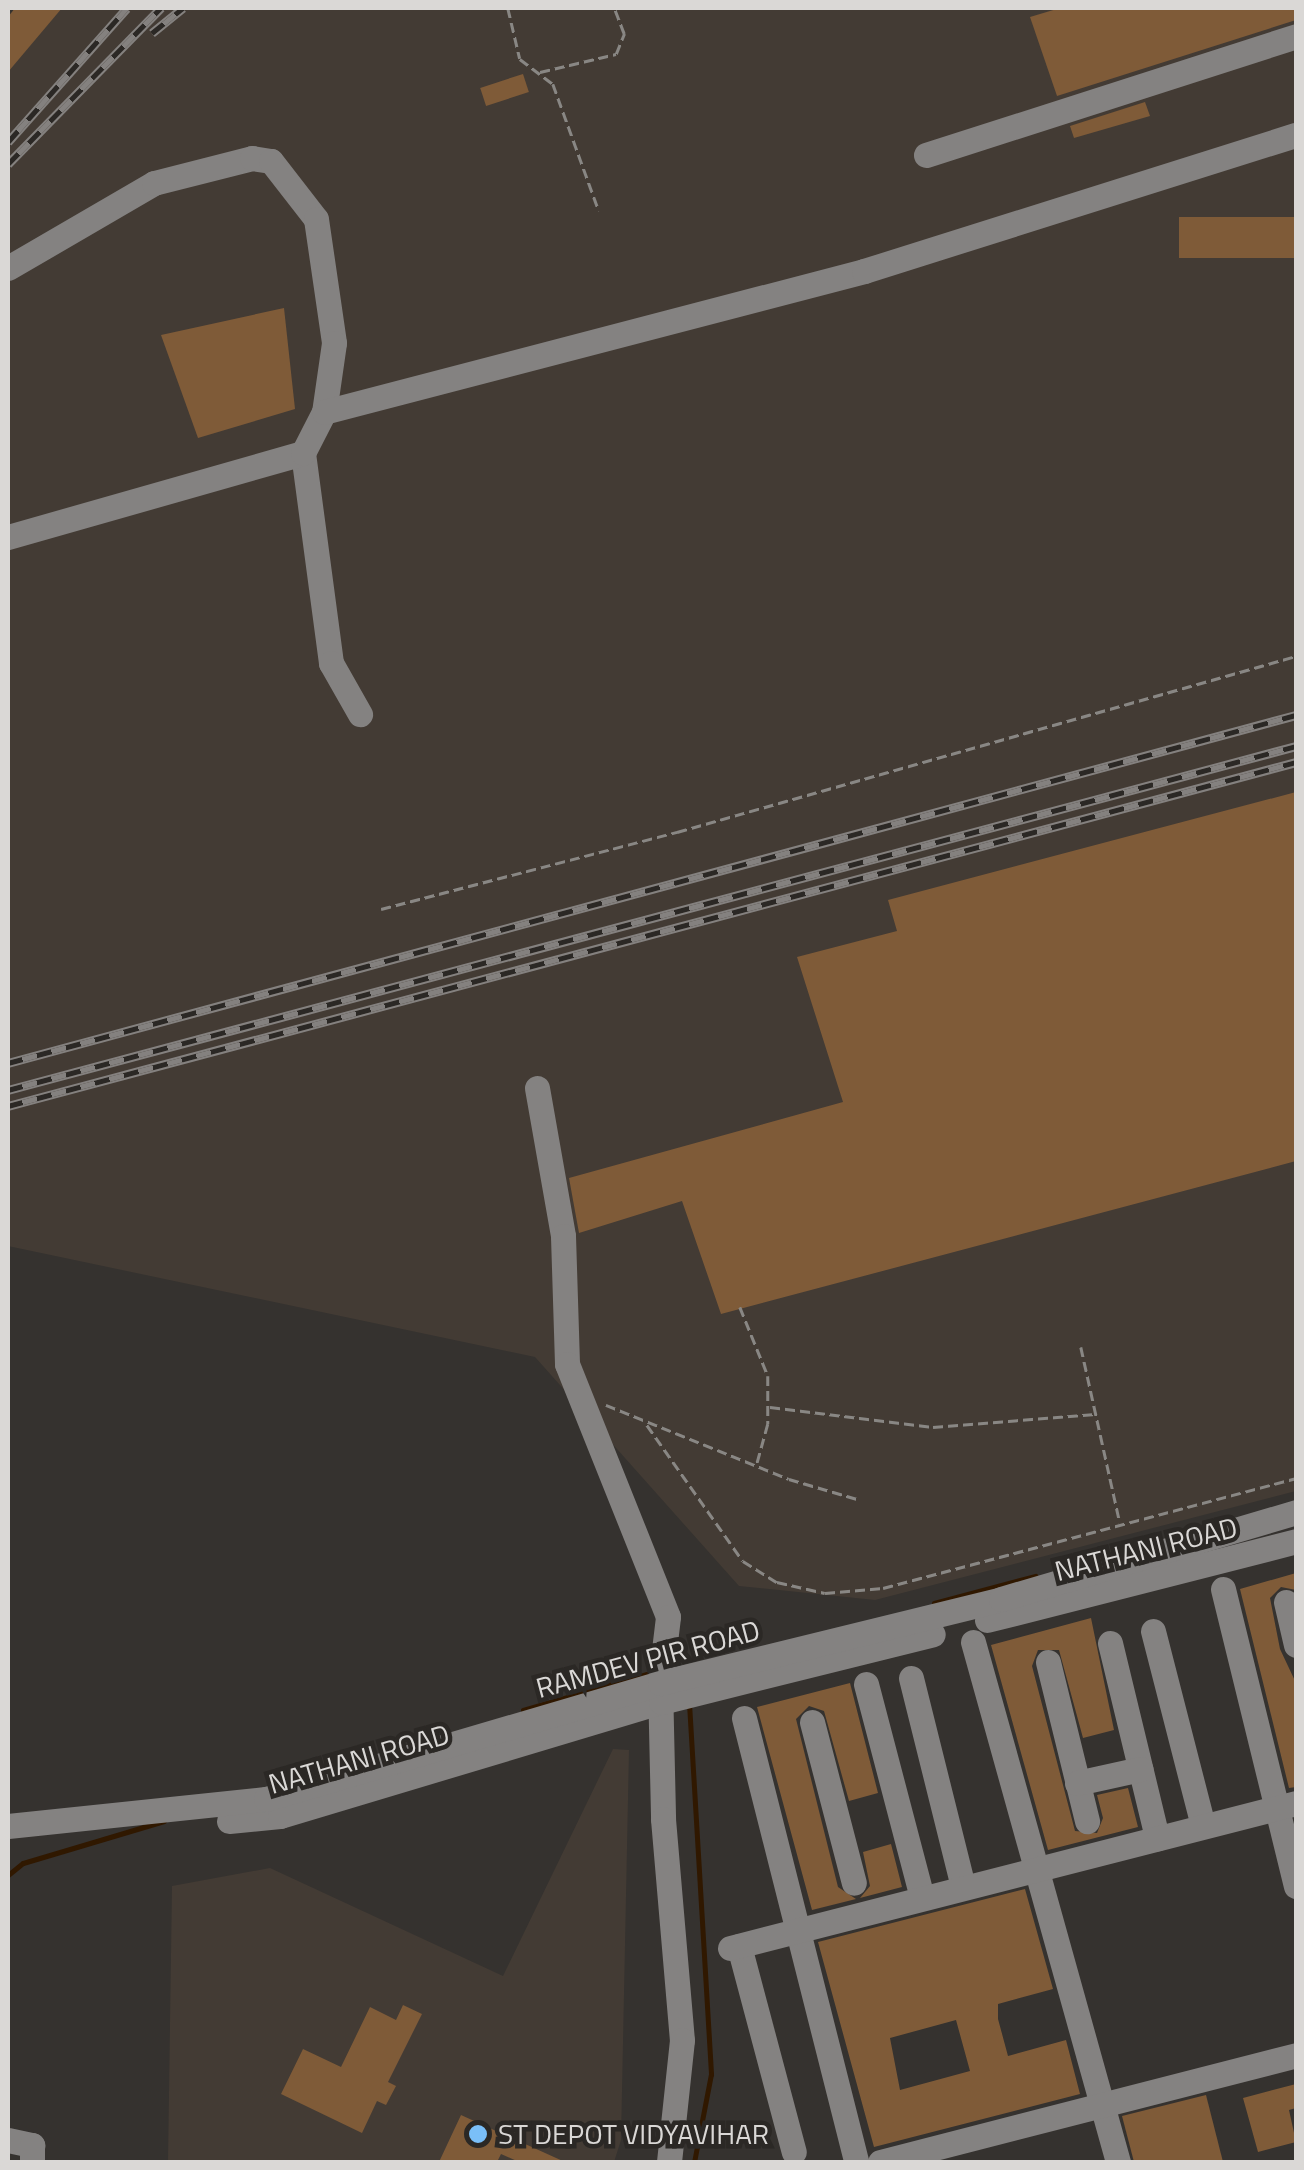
<!DOCTYPE html>
<style>
body{margin:0}
#map{position:relative;width:1304px;height:2170px;overflow:hidden;background:#35322f;font-family:"Titillium Web",sans-serif}
div>[style]{position:absolute}
[style*='--x']{left:calc(var(--x)*1px);top:calc(var(--y)*1px);width:calc(var(--w)*1px);rotate:calc(var(--a)*1deg)}
.built>*{inset:0;background:#433b34}
.stream>*{height:5px;margin:-2.5px;padding:0 2.5px;transform-origin:2.5px;border-radius:2.5px;background:#301800}
.building>*{inset:0;background:#7f5b38;transform-origin:0 0}
.path>*{height:2.5px;margin-top:-1.25px;transform-origin:0;background:repeating-linear-gradient(90deg,#898784 0 10px,transparent 0 15px)}
.minor>*{height:25px;margin:-12.5px;padding:0 12.5px;transform-origin:12.5px;border-radius:12.5px;background:#848281}
.rail>*{height:9px;margin-top:-4.5px;transform-origin:0;background:repeating-linear-gradient(90deg,#2b2825 0 15px,#84817f 0 30px);box-sizing:border-box;border-block:2px solid #84817f}
.dots>*{width:28px;height:28px;translate:-50% -50%;box-sizing:border-box;border:5px solid #2b2825;border-radius:50%}
span{translate:-50% -50%;white-space:nowrap;text-align:center;line-height:1.15;-webkit-text-stroke:9px #2b2825;paint-order:stroke}
.street-label{font-size:28px;color:#dad8d6}
.poi-label{font-size:28px;color:#dad8d6}
.left{translate:0 -50%;text-align:left}
.frame{position:absolute;inset:0;border:10px solid #dad8d6;pointer-events:none}
</style>
<div id="map">
<div class="built">
<i style="clip-path:polygon(42px 8px,1296px 8px,1296px 1491px,875px 1600px,739px 1586px,535px 1357px,8px 1246px,8px 51px)"></i>
<i style="clip-path:polygon(613px 1749px,629px 1750px,621px 2140px,614px 2162px,168px 2162px,172px 1886px,270px 1868px,503px 1976px)"></i>
</div>
<div class="stream">
<i style="--x:934;--y:1603;--w:105;--a:-15"></i>
<i style="--x:689;--y:1703;--w:372;--a:86.6"></i>
<i style="--x:711;--y:2074;--w:90;--a:100.9"></i>
<i style="--x:523;--y:1710;--w:129;--a:-16.2"></i>
<i style="--x:8;--y:1875;--w:19;--a:-39"></i>
<i style="--x:23;--y:1863;--w:147;--a:-16.6"></i>
</div>
<div class="building">
<i style="clip-path:polygon(15px 8px,62px 8px,8px 72px,8px 17px)"></i>
<i style="clip-path:polygon(1060px 8px,1296px 8px,1296px 20px,1057px 96px,1030px 17px)"></i>
<i style="left:523px;top:74px;width:19px;height:45px;rotate:72deg"></i>
<i style="clip-path:polygon(1145px 102px,1150px 116px,1074px 138px,1070px 126px)"></i>
<i style="left:1296px;top:217px;width:41px;height:117px;rotate:90deg"></i>
<i style="clip-path:polygon(284px 308px,295px 409px,198px 438px,161px 335px)"></i>
<i style="clip-path:polygon(1296px 792px,1296px 1161px,721px 1314px,682px 1201px,579px 1233px,569px 1178px,843px 1102px,797px 957px,897px 931px,888px 900px)"></i>
<i style="clip-path:polygon(1296px 1573px,1296px 1590px,1281px 1587px,1270px 1598px,1280px 1649px,1296px 1683px,1296px 1787px,1289px 1788px,1240px 1589px)"></i>
<i style="clip-path:polygon(1091px 1618px,1114px 1730px,1083px 1738px,1059px 1650px,1038px 1650px,1032px 1666px,1075px 1831px,1097px 1833px,1103px 1818px,1097px 1795px,1128px 1788px,1138px 1827px,1048px 1850px,991px 1645px)"></i>
<i style="clip-path:polygon(850px 1683px,878px 1793px,849px 1801px,824px 1711px,809px 1706px,796px 1719px,838px 1887px,856px 1899px,812px 1910px,757px 1707px)"></i>
<i style="clip-path:polygon(891px 1844px,902px 1887px,860px 1898px,870px 1886px,863px 1852px)"></i>
<i style="clip-path:polygon(evenodd,1025px 1889px,1053px 1989px,998px 2004px,998px 2019px,1008px 2056px,1066px 2040px,1080px 2094px,874px 2147px,818px 1942px,1025px 1889px,956px 2020px,970px 2071px,900px 2090px,890px 2038px,956px 2020px)"></i>
<i style="clip-path:polygon(403px 2005px,422px 2014px,388px 2082px,396px 2086px,386px 2105px,377px 2101px,362px 2133px,281px 2094px,303px 2049px,341px 2067px,370px 2007px,396px 2020px)"></i>
<i style="clip-path:polygon(1296px 2084px,1296px 2108px,1289px 2110px,1296px 2142px,1258px 2152px,1243px 2098px)"></i>
<i style="clip-path:polygon(1206px 2095px,1223px 2162px,1134px 2162px,1122px 2116px)"></i>
<i style="clip-path:polygon(461px 2115px,565px 2162px,519px 2162px,501px 2154px,497px 2162px,439px 2162px)"></i>
</div>
<div class="path">
<i style="--x:508;--y:8;--w:52;--a:76.8"></i>
<i style="--x:520;--y:59;--w:41;--a:37.1"></i>
<i style="--x:553;--y:84;--w:135;--a:70.1"></i>
<i style="--x:540;--y:72;--w:78;--a:-13.3"></i>
<i style="--x:616;--y:54;--w:22;--a:-68"></i>
<i style="--x:624;--y:34;--w:28;--a:-111"></i>
<i style="--x:381;--y:909;--w:306;--a:-14.6"></i>
<i style="--x:677;--y:832;--w:644;--a:-15.87"></i>
<i style="--x:740;--y:1307;--w:74;--a:67.9"></i>
<i style="--x:768;--y:1376;--w:48;--a:90"></i>
<i style="--x:768;--y:1424;--w:41;--a:105.4"></i>
<i style="--x:1081;--y:1347;--w:180;--a:77.5"></i>
<i style="--x:606;--y:1405;--w:197;--a:22"></i>
<i style="--x:789;--y:1479;--w:71;--a:16.4"></i>
<i style="--x:770;--y:1407;--w:164;--a:7"></i>
<i style="--x:933;--y:1427;--w:163;--a:-4.6"></i>
<i style="--x:647;--y:1425;--w:166;--a:54.8"></i>
<i style="--x:743;--y:1561;--w:40;--a:32"></i>
<i style="--x:777;--y:1582;--w:49;--a:12.9"></i>
<i style="--x:825;--y:1593;--w:58;--a:-4.9"></i>
<i style="--x:883;--y:1588;--w:427;--a:-14.9"></i>
</div>
<div class="minor">
<i style="--x:926;--y:155;--w:389;--a:-17.8"></i>
<i style="--x:8;--y:268;--w:169;--a:-30.2"></i>
<i style="--x:154;--y:183;--w:101;--a:-14.3"></i>
<i style="--x:252;--y:158;--w:19;--a:9"></i>
<i style="--x:271;--y:161;--w:73;--a:52.2"></i>
<i style="--x:316;--y:219;--w:125;--a:81.7"></i>
<i style="--x:334;--y:343;--w:70;--a:98.2"></i>
<i style="--x:303;--y:453;--w:212;--a:82.4"></i>
<i style="--x:331;--y:663;--w:59;--a:60.4"></i>
<i style="--x:8;--y:537;--w:307;--a:-15.9"></i>
<i style="--x:303;--y:453;--w:46;--a:-62.9"></i>
<i style="--x:324;--y:412;--w:558;--a:-14.63"></i>
<i style="--x:864;--y:271;--w:453;--a:-17.5"></i>
<i style="--x:537;--y:1088;--w:150;--a:80"></i>
<i style="--x:563;--y:1236;--w:128;--a:88.2"></i>
<i style="--x:567;--y:1364;--w:272;--a:68.2"></i>
<i style="--x:668;--y:1617;--w:66;--a:96.9"></i>
<i style="--x:660;--y:1683;--w:136;--a:88.7"></i>
<i style="--x:663;--y:1819;--w:222;--a:85.1"></i>
<i style="--x:682;--y:2040;--w:123;--a:96.1"></i>
<i style="--x:1223;--y:1589;--w:306;--a:76.2"></i>
<i style="--x:1286;--y:1602;--w:44;--a:76.9"></i>
<i style="--x:987;--y:1620;--w:319;--a:-14.3"></i>
<i style="--x:1153;--y:1631;--w:201;--a:75.6"></i>
<i style="--x:973;--y:1642;--w:540;--a:74.42"></i>
<i style="--x:1110;--y:1643;--w:201;--a:76.4"></i>
<i style="--x:1048;--y:1662;--w:164;--a:76.2"></i>
<i style="--x:911;--y:1678;--w:215;--a:76"></i>
<i style="--x:866;--y:1684;--w:221;--a:75.3"></i>
<i style="--x:744;--y:1718;--w:458;--a:75.8"></i>
<i style="--x:812;--y:1722;--w:166;--a:75.4"></i>
<i style="--x:1077;--y:1783;--w:65;--a:-12.5"></i>
<i style="--x:229;--y:1821;--w:51;--a:-5.6"></i>
<i style="--x:280;--y:1816;--w:398;--a:-16.7"></i>
<i style="--x:661;--y:1702;--w:280;--a:-14"></i>
<i style="--x:8;--y:1826;--w:259;--a:-6"></i>
<i style="--x:266;--y:1799;--w:411;--a:-16.4"></i>
<i style="--x:660;--y:1683;--w:351;--a:-13.8"></i>
<i style="--x:1001;--y:1599;--w:308;--a:-16.4"></i>
<i style="--x:739;--y:1946;--w:213;--a:75.1"></i>
<i style="--x:730;--y:1948;--w:584;--a:-14.37"></i>
<i style="--x:8;--y:2140;--w:25;--a:12"></i>
<i style="--x:32;--y:2145;--w:17;--a:90"></i>
<i style="--x:880;--y:2162;--w:430;--a:-14.4"></i>
</div>
<div class="rail">
<i style="--x:152;--y:33;--w:40;--a:-39"></i>
<i style="--x:8;--y:142;--w:179;--a:-48.4"></i>
<i style="--x:8;--y:164;--w:219;--a:-45.6"></i>
<i style="--x:8;--y:1063;--w:1334;--a:-15.12"></i>
<i style="--x:8;--y:1090;--w:1333;--a:-14.95"></i>
<i style="--x:8;--y:1106;--w:1333;--a:-14.95"></i>
</div>
<div class="dots">
<i style="left:478px;top:2134px;background:#7abff8"></i>
</div>
<div class="street-label">
<span style="left:1146px;top:1549px;rotate:-14deg">NATHANI ROAD</span>
<span style="left:648px;top:1659px;rotate:-15deg">RAMDEV PIR ROAD</span>
<span style="left:359px;top:1759px;rotate:-16deg">NATHANI ROAD</span>
</div>
<div class="poi-label">
<span class="left" style="left:498px;top:2134px">ST DEPOT VIDYAVIHAR</span>
</div>
<div class="frame"></div>
</div>
